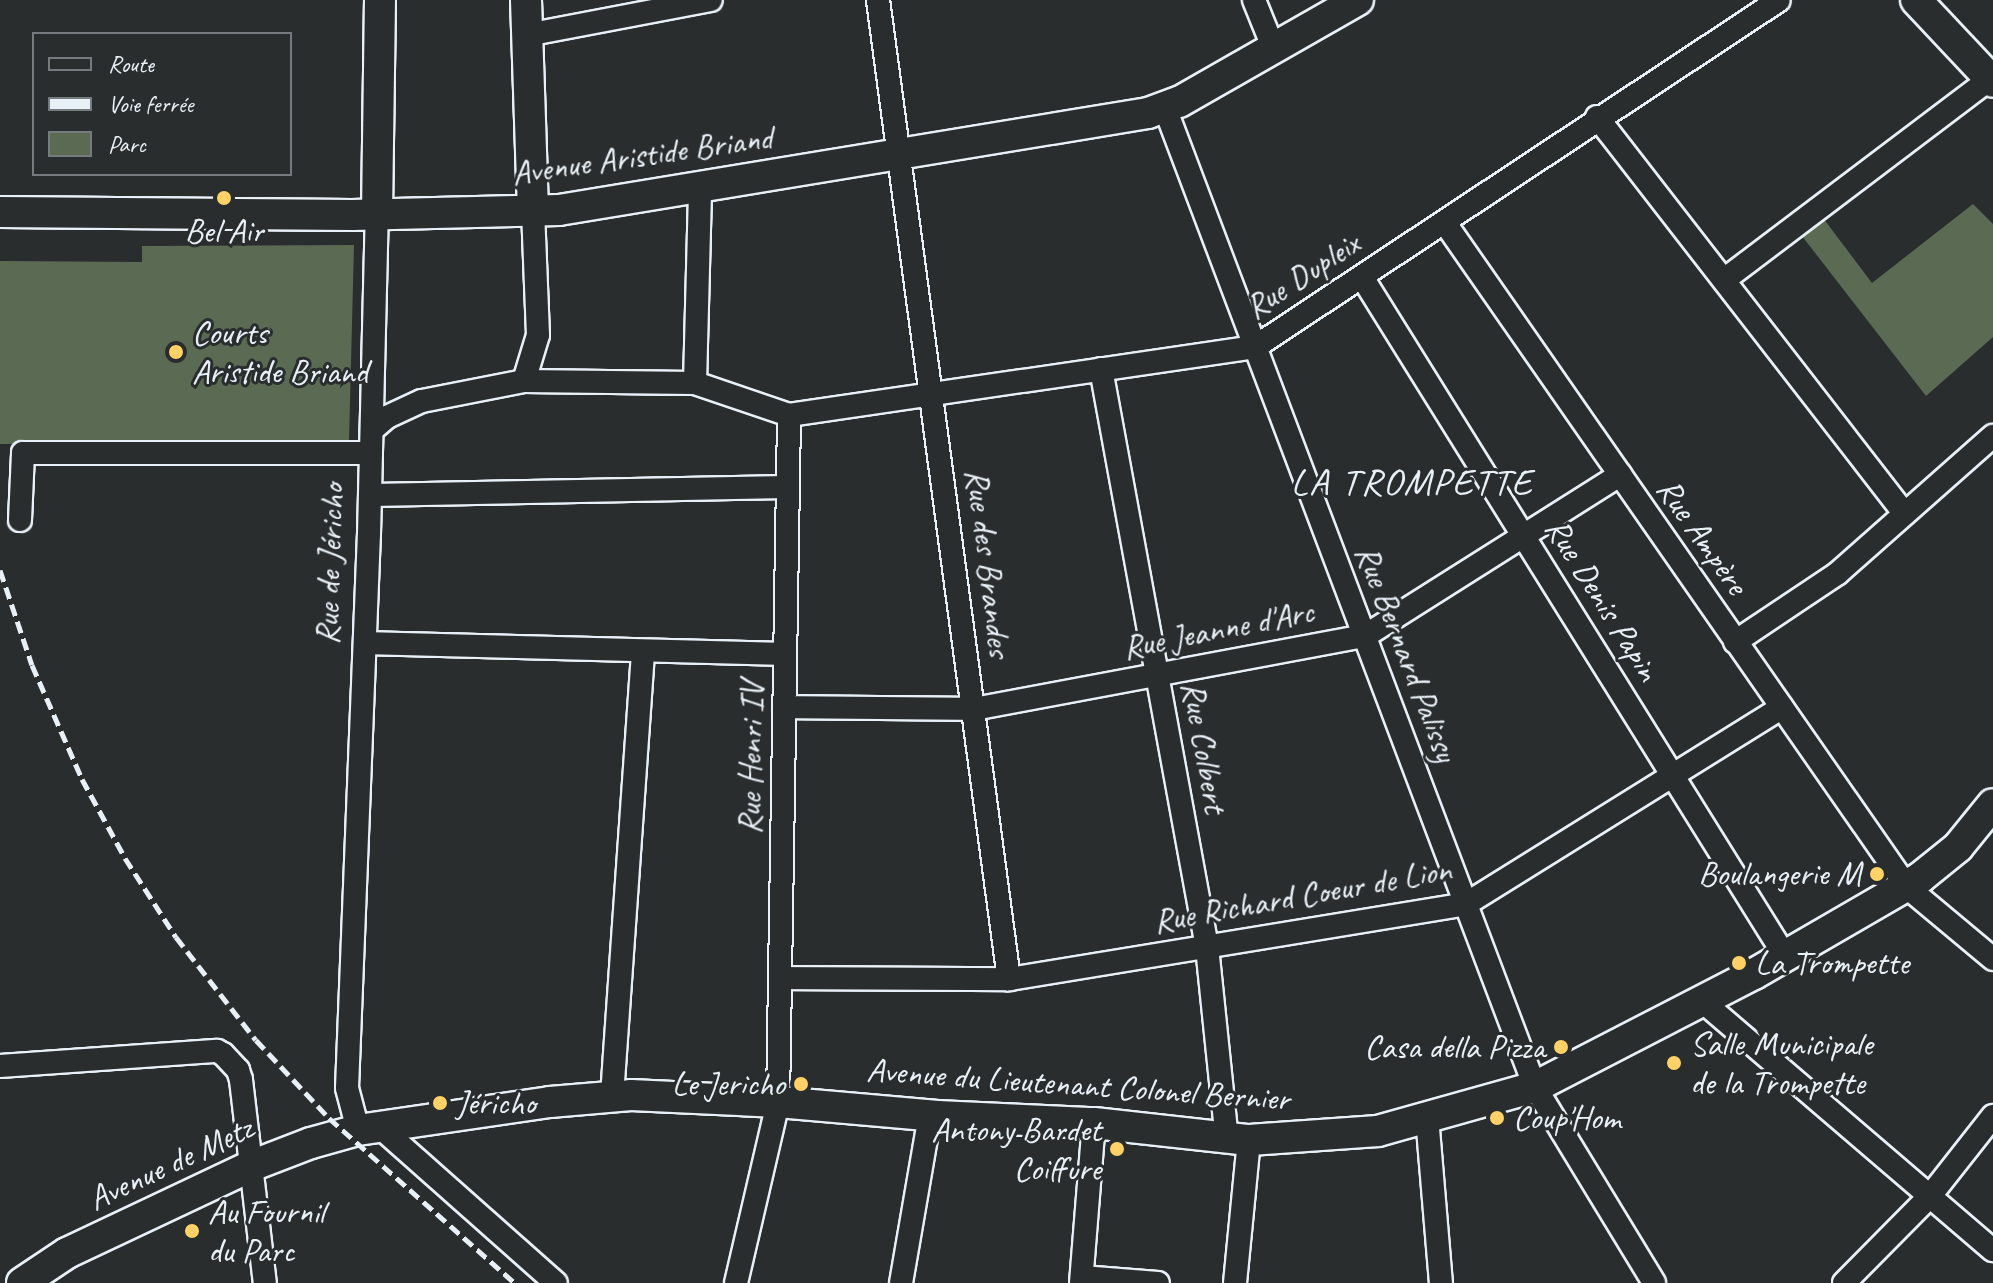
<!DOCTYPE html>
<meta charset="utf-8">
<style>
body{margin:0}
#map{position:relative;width:1993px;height:1283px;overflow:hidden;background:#2a2d2e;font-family:Caveat,sans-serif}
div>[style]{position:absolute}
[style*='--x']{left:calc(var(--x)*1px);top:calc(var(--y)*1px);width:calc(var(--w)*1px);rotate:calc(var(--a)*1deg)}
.green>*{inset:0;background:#5a6a53}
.roads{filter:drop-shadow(2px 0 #e8f1f8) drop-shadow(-2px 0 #e8f1f8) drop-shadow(0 2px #e8f1f8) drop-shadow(0 -2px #e8f1f8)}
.street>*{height:22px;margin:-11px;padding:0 11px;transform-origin:11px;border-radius:11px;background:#2a2d2e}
.secondary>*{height:30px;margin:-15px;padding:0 15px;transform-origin:15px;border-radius:15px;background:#2a2d2e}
.rail>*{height:5px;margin-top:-2.5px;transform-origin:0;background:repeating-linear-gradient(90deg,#e8f1f8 0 12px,transparent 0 18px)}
.dots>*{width:22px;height:22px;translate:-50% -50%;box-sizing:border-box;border:4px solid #2a2d2e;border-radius:50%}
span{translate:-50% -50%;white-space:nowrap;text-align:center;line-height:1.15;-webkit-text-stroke:6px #2a2d2e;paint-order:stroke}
.street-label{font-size:34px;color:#e8f1f8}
.poi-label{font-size:34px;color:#e8f1f8}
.left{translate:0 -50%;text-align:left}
.right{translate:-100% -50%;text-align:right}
.quarter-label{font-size:38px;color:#e8f1f8;letter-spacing:2px}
.legend{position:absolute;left:32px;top:32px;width:260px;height:144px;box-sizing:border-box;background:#2a2d2e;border:2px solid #767b7f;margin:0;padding:10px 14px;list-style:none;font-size:24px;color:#e8f1f8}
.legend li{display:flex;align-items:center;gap:16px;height:40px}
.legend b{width:40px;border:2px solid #767b7f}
</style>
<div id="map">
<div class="green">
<i style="clip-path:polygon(1973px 204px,1993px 224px,1993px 337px,1926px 396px,1795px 227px,1817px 210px,1872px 283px)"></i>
<i style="clip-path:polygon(354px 245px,349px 442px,0 444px,0 261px,142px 262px,142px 246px)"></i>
</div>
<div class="roads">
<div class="street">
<i style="--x:878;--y:0;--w:988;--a:82.38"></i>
<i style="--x:1254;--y:0;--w:51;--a:68"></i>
<i style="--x:527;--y:35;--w:187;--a:-10.8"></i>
<i style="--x:1165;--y:108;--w:1047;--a:69.3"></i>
<i style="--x:1535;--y:1087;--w:229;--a:58.7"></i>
<i style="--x:1597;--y:117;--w:502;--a:52.2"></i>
<i style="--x:1445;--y:223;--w:809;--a:55.17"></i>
<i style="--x:1907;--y:887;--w:112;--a:39.9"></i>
<i style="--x:1362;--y:277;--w:800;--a:58.08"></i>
<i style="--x:1724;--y:280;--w:333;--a:-37.1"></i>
<i style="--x:1101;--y:369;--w:588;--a:79.61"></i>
<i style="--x:1207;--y:947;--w:193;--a:84.1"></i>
<i style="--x:524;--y:381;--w:171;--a:0.7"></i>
<i style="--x:695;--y:383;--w:99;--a:18.8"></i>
<i style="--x:789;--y:415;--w:471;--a:-8.3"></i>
<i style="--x:1255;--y:347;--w:628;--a:-33.51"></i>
<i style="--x:695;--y:383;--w:195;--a:-88.5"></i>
<i style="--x:372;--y:430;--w:20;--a:-41"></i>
<i style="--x:387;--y:417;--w:38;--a:-25"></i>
<i style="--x:422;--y:401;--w:104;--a:-11.1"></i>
<i style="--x:524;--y:381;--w:48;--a:-73.1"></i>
<i style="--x:538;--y:335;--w:122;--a:-92.3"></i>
<i style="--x:370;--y:495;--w:418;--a:-1.1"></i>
<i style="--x:20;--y:520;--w:67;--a:-87.4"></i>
<i style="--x:23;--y:453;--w:348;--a:0"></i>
<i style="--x:1735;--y:642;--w:124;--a:-33.8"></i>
<i style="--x:1838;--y:573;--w:207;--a:-41.5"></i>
<i style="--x:365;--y:643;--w:420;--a:1.5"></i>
<i style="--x:784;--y:707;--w:190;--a:0.6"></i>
<i style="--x:974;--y:709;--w:398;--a:-10.6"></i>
<i style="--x:1365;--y:636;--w:302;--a:-32.3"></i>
<i style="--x:780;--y:978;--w:229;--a:0.3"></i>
<i style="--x:1009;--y:979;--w:463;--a:-9.3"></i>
<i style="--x:1466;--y:904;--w:372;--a:-31.9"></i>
<i style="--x:1702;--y:1001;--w:383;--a:40.6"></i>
<i style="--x:0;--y:1066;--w:218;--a:-4"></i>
<i style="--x:217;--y:1051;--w:7;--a:27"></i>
<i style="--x:223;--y:1054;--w:22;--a:47"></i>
<i style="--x:238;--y:1070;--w:10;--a:73"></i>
<i style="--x:241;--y:1080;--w:204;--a:83.3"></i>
<i style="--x:612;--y:1096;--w:446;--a:-86"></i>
<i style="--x:1427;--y:1117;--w:167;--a:85.2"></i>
<i style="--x:380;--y:1127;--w:235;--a:41.6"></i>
<i style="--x:358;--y:1130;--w:43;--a:-104.7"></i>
<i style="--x:347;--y:1088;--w:554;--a:-87.73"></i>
<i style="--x:369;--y:534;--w:320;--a:-88.6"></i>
<i style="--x:1082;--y:1277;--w:76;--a:4.5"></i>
<i style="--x:736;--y:1283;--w:186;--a:-76.9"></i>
<i style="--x:778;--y:1102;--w:687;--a:-89.08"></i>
<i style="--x:901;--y:1283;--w:170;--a:-80.2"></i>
<i style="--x:1081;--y:1283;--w:161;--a:-85.4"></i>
<i style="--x:1235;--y:1283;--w:144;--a:-84.4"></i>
<i style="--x:1844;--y:1283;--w:122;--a:-45.3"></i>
<i style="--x:1930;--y:1196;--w:102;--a:-51.8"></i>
</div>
<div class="secondary">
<i style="--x:526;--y:0;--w:213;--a:88.1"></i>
<i style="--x:1916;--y:0;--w:112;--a:46.8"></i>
<i style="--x:0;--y:212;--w:352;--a:0.5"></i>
<i style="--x:352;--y:215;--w:207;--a:-1.4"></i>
<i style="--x:559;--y:210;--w:597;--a:-9.35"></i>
<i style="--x:1148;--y:113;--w:33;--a:-20"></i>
<i style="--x:1179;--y:102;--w:206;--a:-29.7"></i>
<i style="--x:377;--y:214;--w:214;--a:-89.2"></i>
<i style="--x:22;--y:1283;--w:54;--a:-33.7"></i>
<i style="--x:67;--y:1253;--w:204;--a:-25.3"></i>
<i style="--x:251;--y:1166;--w:64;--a:-21"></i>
<i style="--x:311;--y:1143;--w:49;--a:-15.5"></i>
<i style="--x:358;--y:1130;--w:194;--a:-8.3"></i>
<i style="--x:550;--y:1102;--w:81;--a:-4.9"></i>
<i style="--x:631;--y:1095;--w:147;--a:2.7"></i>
<i style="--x:778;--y:1102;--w:160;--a:5"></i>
<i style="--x:937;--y:1116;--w:157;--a:2.6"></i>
<i style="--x:1094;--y:1123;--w:156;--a:6.3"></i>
<i style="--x:1249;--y:1140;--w:129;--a:-4"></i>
<i style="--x:1378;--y:1131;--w:163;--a:-15.7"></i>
<i style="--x:1535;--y:1087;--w:246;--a:-27.3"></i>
<i style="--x:1754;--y:974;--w:193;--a:-30.1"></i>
<i style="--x:1921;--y:877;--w:48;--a:-39"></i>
<i style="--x:1958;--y:847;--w:55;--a:-50.9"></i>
</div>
</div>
<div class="rail">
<i style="--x:0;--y:570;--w:100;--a:71.4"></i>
<i style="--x:32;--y:665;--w:124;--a:66.3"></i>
<i style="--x:82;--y:779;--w:90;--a:61.4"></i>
<i style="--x:125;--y:858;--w:94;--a:57.2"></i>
<i style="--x:176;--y:937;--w:130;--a:52.2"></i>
<i style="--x:256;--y:1040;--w:107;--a:46.9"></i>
<i style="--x:329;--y:1118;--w:249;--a:41.6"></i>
</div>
<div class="dots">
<i style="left:224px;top:198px;background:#ffd166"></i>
<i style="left:176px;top:352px;background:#ffd166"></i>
<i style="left:1877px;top:874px;background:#ffd166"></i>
<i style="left:1739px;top:963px;background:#ffd166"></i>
<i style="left:1561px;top:1047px;background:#ffd166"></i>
<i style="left:1674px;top:1063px;background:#ffd166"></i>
<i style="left:801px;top:1084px;background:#ffd166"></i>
<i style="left:440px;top:1103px;background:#ffd166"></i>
<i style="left:1497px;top:1118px;background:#ffd166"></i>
<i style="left:1117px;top:1149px;background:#ffd166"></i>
<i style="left:192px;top:1231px;background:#ffd166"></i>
</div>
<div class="street-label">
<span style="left:642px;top:155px;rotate:-8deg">Avenue Aristide Briand</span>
<span style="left:1302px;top:275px;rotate:-33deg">Rue Dupleix</span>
<span style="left:1703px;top:536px;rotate:55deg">Rue Ampère</span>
<span style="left:989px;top:563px;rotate:83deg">Rue des Brandes</span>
<span style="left:329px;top:564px;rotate:-88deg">Rue de Jéricho</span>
<span style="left:1603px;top:599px;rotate:58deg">Rue Denis Papin</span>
<span style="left:1218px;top:629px;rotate:-11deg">Rue Jeanne d'Arc</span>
<span style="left:1407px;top:653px;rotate:69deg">Rue Bernard Palissy</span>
<span style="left:1205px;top:747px;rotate:80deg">Rue Colbert</span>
<span style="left:750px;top:758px;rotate:-89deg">Rue Henri IV</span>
<span style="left:1302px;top:895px;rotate:-10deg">Rue Richard Coeur de Lion</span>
<span style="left:1078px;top:1084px;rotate:4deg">Avenue du Lieutenant Colonel Bernier</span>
<span style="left:170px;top:1163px;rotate:-25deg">Avenue de Metz</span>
</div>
<div class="poi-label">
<span style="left:224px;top:231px">Bel Air</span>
<span class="left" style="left:192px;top:352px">Courts<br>Aristide Briand</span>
<span class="right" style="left:1861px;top:874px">Boulangerie M</span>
<span class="left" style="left:1755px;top:963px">La Trompette</span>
<span class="left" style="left:1690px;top:1063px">Salle Municipale<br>de la Trompette</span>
<span class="right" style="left:1545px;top:1047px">Casa della Pizza</span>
<span class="right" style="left:785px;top:1084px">Le Jericho</span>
<span class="left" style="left:456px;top:1103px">Jéricho</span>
<span class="left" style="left:1513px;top:1118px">Coup'Hom</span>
<span class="right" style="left:1101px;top:1149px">Antony Bardet<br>Coiffure</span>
<span class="left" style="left:208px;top:1231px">Au Fournil<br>du Parc</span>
</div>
<div class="quarter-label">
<span style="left:1412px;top:482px">LA TROMPETTE</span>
</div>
<ul class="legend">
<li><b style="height:10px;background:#2a2d2e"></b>Route</li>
<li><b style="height:10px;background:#e8f1f8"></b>Voie ferrée</li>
<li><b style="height:22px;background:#5a6a53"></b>Parc</li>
</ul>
</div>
